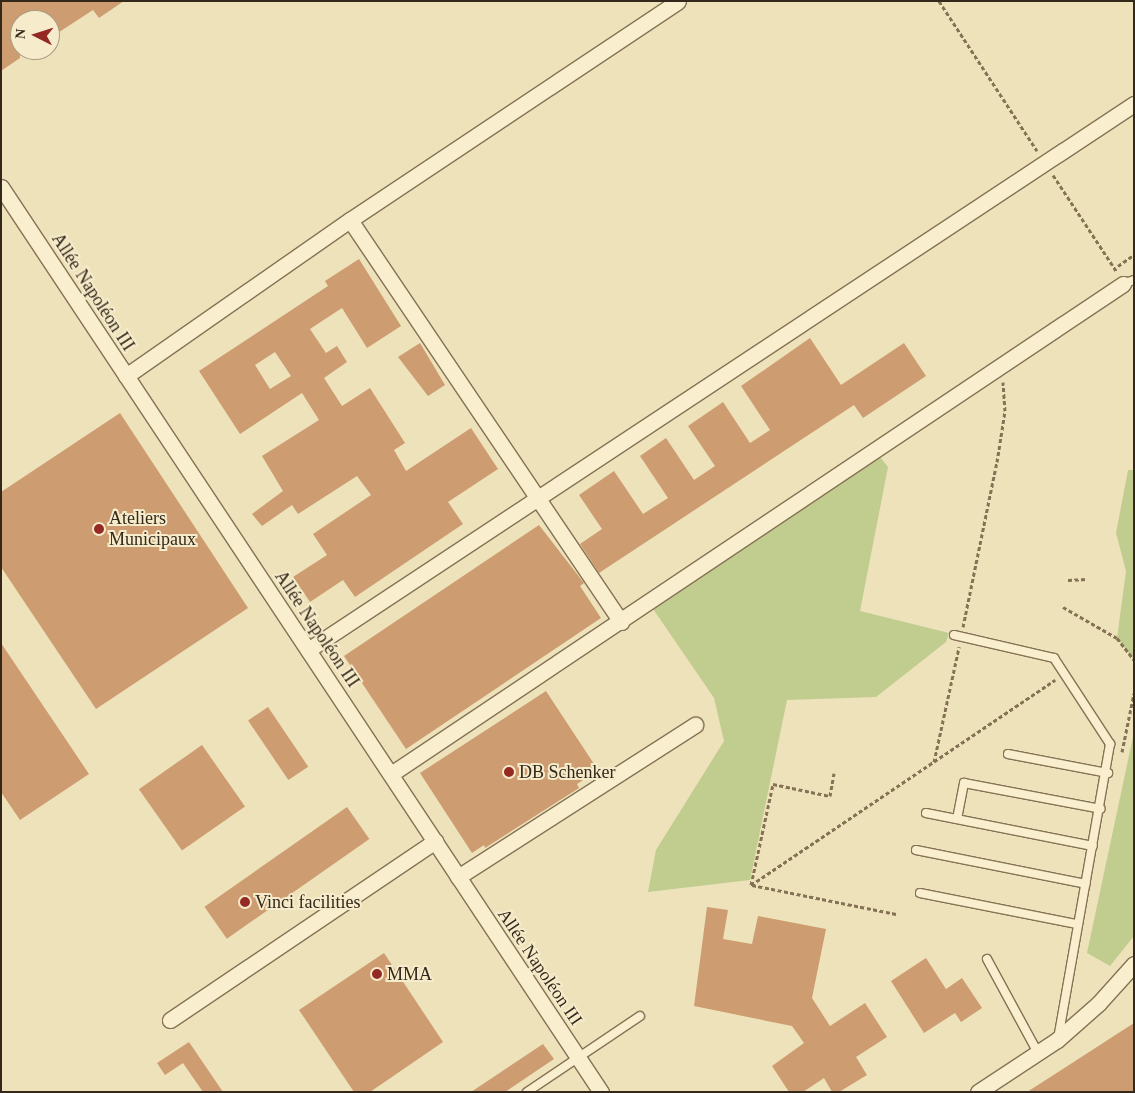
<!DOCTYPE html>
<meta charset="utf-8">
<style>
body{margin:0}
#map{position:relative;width:1135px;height:1093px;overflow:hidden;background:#eee2bb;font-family:"Times New Roman",serif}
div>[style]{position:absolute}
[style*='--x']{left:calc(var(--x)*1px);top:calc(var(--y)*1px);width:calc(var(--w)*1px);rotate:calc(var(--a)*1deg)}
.green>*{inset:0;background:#c1cc8f}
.building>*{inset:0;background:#cd9c70;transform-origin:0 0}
.path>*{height:3px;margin-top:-1.5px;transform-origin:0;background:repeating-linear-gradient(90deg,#857255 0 4px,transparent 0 6.5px)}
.roads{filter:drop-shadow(1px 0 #857255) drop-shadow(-1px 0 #857255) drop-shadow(0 1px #857255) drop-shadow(0 -1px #857255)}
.service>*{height:8px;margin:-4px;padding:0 4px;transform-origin:4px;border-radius:4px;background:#f9efce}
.minor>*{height:15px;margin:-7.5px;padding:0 7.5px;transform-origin:7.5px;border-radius:7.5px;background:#f9efce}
.dots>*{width:14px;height:14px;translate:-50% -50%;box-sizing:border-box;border:2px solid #f6eccb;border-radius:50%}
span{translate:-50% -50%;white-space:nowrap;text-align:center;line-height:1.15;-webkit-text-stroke:4px #f6eccb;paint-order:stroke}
.street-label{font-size:18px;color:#34281a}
.poi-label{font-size:18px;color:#34281a}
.left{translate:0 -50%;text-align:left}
.frame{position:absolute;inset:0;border:2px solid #34281a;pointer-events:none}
.north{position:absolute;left:10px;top:10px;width:50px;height:50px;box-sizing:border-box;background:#f6eccb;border:1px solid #a89e84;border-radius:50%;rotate:275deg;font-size:14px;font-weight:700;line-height:20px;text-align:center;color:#34281a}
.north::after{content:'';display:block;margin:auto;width:18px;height:22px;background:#952a24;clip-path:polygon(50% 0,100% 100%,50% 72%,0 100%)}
</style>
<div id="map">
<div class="green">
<i style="clip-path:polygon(875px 451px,888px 467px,860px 611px,949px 633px,946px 642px,876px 697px,787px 700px,750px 880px,648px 892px,656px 850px,724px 741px,714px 698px,649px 603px)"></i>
<i style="clip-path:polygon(1128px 470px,1134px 470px,1134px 660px,1117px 638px,1126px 571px,1116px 533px)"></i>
<i style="clip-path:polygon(1134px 732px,1134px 936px,1110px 966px,1087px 953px)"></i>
</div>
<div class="building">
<i style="clip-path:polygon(1px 1px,124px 1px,99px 18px,93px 10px,50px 38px,50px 20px,20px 20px,20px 58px,1px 71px)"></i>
<i style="clip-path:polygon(evenodd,359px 259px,401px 326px,367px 348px,342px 308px,310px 329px,326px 353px,337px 346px,347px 362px,324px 378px,342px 406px,370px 388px,405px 443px,394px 450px,406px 471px,471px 428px,498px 469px,448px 502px,463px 524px,355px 597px,343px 580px,310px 602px,293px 577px,327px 555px,313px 534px,371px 495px,357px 476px,298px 514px,292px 505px,262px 526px,252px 514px,283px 491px,262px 456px,319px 420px,302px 393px,240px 434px,199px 371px,328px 286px,325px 281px,359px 259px,275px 352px,291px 376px,270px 389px,255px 365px,275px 352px)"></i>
<i style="clip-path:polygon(810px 338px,841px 385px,904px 343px,926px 376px,863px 418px,854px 405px,599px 573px,580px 544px,602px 529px,579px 495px,614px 471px,643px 514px,668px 498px,640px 456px,666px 438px,694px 480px,715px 466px,688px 426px,723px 402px,750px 443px,770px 430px,741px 386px)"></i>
<i style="clip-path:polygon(420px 343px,445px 385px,428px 396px,398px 357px)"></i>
<i style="clip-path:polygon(120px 413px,248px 608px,96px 709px,1px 567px,1px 492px)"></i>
<i style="clip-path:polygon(539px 525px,584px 583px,580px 586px,601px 618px,406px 749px,344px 656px)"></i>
<i style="clip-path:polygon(1px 643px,89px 774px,20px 820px,1px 792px)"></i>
<i style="clip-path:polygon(546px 691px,598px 770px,577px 784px,579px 788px,485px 848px,484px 845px,472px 853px,420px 773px)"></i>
<i style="left:268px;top:707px;width:72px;height:24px;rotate:56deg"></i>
<i style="left:202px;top:745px;width:75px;height:77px;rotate:55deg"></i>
<i style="left:347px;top:807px;width:39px;height:174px;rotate:55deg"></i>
<i style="clip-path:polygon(707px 907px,728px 910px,723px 939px,752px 944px,758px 916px,826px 929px,812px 998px,830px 1026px,865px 1003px,887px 1037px,856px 1057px,867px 1075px,839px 1092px,832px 1092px,824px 1078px,803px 1092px,789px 1092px,772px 1066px,804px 1043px,792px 1026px,694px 1006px)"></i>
<i style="clip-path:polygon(384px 953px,443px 1042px,370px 1092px,354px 1092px,299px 1010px)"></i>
<i style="clip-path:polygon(926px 958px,946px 989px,962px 978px,982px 1008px,961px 1022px,955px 1013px,924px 1033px,891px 981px)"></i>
<i style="clip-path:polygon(1134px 1023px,1134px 1092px,1027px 1092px,1052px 1076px)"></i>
<i style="clip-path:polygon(189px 1042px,223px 1092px,203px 1092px,183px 1063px,165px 1075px,157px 1063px)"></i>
<i style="clip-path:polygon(543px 1044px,554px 1059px,505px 1092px,471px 1092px)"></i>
</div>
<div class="path">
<i style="--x:939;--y:1;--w:179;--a:56.8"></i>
<i style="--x:1053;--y:175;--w:116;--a:56.6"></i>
<i style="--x:1118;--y:266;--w:19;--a:-35"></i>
<i style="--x:1068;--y:580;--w:19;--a:-3"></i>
<i style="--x:1063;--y:607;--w:62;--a:29.9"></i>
<i style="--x:1117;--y:638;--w:28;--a:52"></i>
<i style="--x:963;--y:627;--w:168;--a:-78.4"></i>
<i style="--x:997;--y:462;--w:52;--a:-81.1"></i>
<i style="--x:1005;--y:411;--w:29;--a:-94"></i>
<i style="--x:1122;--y:752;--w:60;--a:-78.5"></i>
<i style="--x:934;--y:762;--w:118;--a:-77.7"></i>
<i style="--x:751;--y:885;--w:367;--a:-34"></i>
<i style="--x:751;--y:885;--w:103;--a:-77.7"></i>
<i style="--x:773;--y:784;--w:58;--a:11.9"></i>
<i style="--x:830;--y:796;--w:23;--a:-80"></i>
<i style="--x:752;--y:885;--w:147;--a:11.4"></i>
</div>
<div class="roads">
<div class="service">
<i style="--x:1123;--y:284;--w:12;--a:-20"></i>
<i style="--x:954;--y:635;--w:103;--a:13"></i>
<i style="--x:1054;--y:658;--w:103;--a:56.9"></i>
<i style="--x:1110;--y:744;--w:299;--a:100"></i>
<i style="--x:1008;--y:754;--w:102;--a:10.8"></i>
<i style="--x:926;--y:813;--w:170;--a:11.2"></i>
<i style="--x:957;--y:819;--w:37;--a:-79"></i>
<i style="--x:964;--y:783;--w:139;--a:10.7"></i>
<i style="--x:916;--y:850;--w:173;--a:11.3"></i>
<i style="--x:920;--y:893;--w:160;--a:11.2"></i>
<i style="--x:987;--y:959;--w:107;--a:61.5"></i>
<i style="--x:527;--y:1092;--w:136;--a:-33.9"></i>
</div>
<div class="minor">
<i style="--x:1;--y:187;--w:1086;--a:56.46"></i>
<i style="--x:350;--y:220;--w:485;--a:56"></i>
<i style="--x:126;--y:376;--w:273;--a:-34.9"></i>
<i style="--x:350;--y:220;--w:394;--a:-33.7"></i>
<i style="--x:308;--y:650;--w:990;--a:-33.47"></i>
<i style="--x:391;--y:774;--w:881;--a:-33.8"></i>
<i style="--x:458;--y:877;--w:282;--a:-32.7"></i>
<i style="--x:170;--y:1020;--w:320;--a:-34"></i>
<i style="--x:978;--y:1092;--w:95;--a:-33.4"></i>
<i style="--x:1057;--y:1040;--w:55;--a:-41.3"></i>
<i style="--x:1098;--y:1004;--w:54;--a:-48"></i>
</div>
</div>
<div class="dots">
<i style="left:99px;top:529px;background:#952a24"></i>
<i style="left:509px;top:772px;background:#952a24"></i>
<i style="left:245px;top:902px;background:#952a24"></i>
<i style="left:377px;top:974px;background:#952a24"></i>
</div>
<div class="street-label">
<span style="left:93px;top:292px;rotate:57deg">Allée Napoléon III</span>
<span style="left:317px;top:629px;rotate:56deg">Allée Napoléon III</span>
<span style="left:540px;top:967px;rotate:56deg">Allée Napoléon III</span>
</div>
<div class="poi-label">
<span class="left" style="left:109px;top:529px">Ateliers<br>Municipaux</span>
<span class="left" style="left:519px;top:772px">DB Schenker</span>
<span class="left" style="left:255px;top:902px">Vinci facilities</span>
<span class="left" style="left:387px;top:974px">MMA</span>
</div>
<div class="frame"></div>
<div class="north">N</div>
</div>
